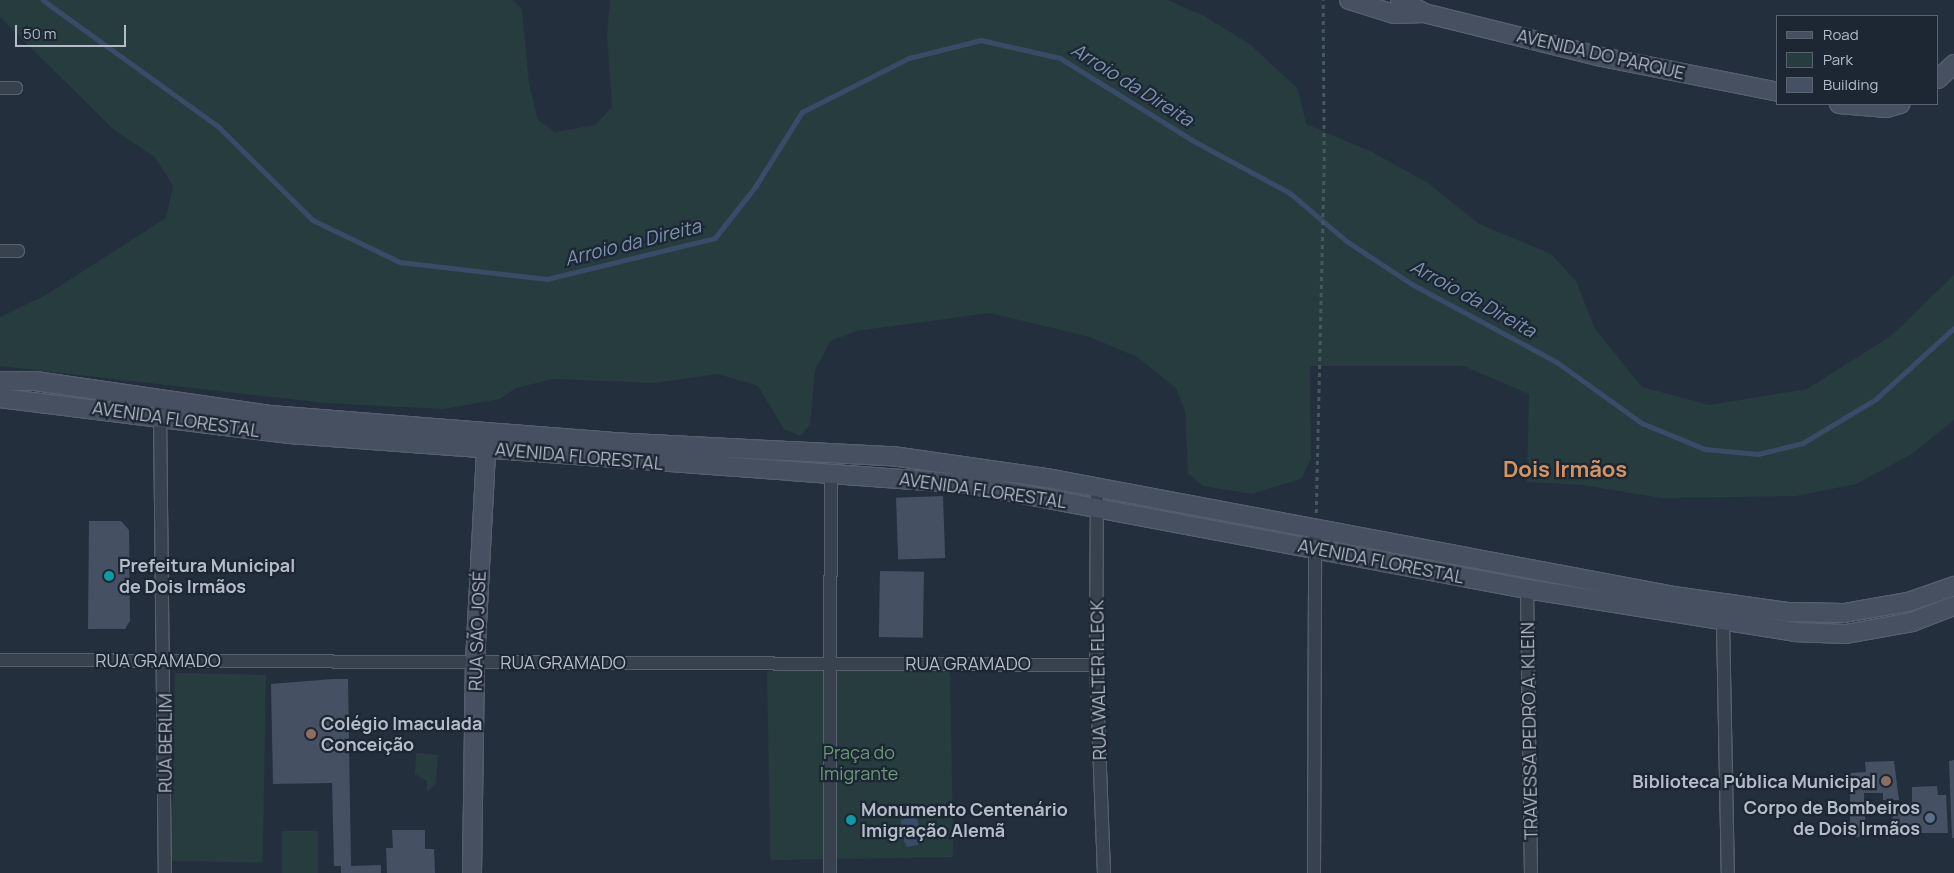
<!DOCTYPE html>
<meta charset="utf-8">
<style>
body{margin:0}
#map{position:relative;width:1954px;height:873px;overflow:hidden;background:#242f3e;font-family:Manrope,sans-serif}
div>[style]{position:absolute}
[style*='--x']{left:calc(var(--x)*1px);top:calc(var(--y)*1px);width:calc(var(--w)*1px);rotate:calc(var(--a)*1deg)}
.green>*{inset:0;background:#263c3f;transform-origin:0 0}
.water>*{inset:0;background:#394c67}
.stream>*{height:4.5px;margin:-2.25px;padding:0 2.25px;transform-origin:2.25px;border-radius:2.25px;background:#394c67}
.building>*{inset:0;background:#455162;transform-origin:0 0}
.path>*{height:2.5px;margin-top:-1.25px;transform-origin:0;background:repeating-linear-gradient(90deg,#44595c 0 4px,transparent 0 8px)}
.roads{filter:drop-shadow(1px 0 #565f6c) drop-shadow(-1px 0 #565f6c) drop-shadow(0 1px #565f6c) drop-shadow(0 -1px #565f6c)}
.street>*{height:12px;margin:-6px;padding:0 6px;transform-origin:6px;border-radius:6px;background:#38414e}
.secondary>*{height:18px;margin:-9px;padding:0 9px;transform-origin:9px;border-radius:9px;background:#465061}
.dots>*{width:14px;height:14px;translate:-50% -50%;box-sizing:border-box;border:2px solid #1d2633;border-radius:50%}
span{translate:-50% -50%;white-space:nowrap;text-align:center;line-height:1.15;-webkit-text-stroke:4.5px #1d2633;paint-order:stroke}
.street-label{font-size:18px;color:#b4bcc9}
.poi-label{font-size:18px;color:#b4bcc9;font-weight:700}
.left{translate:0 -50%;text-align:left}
.right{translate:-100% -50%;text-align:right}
.park-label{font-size:18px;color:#6b9a76}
.water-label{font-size:19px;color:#7c92b1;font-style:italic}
.district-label{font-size:22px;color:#d59563;font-weight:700}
.legend{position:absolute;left:1776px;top:15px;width:162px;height:90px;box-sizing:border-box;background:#1d2633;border:1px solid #59626f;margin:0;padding:6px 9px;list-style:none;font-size:15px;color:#b4bcc9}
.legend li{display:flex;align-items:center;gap:10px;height:25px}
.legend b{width:25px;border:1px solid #59626f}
.scale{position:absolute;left:15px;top:25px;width:111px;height:22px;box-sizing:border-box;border:2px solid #b4bcc9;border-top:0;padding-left:6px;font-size:15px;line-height:18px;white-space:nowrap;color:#b4bcc9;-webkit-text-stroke:4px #1d2633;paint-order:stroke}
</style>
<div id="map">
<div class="green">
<i style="clip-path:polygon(0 0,513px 0,522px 9px,529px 84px,538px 120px,555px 132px,595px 125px,612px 107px,607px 36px,610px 0,1168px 0,1206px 17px,1251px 45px,1298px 89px,1306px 124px,1372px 152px,1428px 183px,1479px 224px,1551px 254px,1576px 281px,1595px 329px,1642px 387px,1709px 405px,1807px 389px,1891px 336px,1954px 275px,1954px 420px,1912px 454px,1856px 484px,1796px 496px,1661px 498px,1583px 485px,1527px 482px,1529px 394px,1464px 366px,1310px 366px,1311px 458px,1302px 478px,1252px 494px,1203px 486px,1188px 473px,1185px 411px,1176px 388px,1137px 357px,1090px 337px,990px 313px,856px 331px,831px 341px,815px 370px,810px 425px,800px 436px,784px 429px,758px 386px,718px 374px,654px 383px,553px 379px,516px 388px,500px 399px,443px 409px,325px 403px,0 366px,0 317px,46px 295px,166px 218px,173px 186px,155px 157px,114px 130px,0 17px)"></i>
<i style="left:950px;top:668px;width:189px;height:183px;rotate:89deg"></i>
<i style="left:175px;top:673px;width:91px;height:188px;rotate:1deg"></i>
<i style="clip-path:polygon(416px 753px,438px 755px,436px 783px,427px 792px,427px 781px,415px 774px)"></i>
<i style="left:282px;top:831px;width:36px;height:42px"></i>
</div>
<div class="water">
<i style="clip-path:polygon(916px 815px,921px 833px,918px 845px,907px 847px,900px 833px,901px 820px)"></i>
</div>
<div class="stream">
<i style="--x:43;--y:0;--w:216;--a:35.8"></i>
<i style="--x:218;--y:126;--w:134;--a:44.7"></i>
<i style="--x:313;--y:220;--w:97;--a:25.8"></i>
<i style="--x:400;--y:262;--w:148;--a:6.6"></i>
<i style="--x:547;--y:279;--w:173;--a:-13.7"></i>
<i style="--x:715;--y:238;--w:65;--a:-51.9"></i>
<i style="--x:755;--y:187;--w:89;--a:-57.9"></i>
<i style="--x:802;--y:112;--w:120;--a:-26.8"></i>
<i style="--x:909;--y:58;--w:74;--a:-14"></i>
<i style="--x:981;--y:40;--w:81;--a:12.8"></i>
<i style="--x:1060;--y:58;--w:158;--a:31.8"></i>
<i style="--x:1194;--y:141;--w:109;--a:28.4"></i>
<i style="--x:1290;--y:193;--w:76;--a:40.2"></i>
<i style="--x:1348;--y:242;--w:77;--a:33.3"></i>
<i style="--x:1412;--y:284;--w:165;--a:28.3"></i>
<i style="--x:1557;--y:362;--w:105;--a:35.7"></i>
<i style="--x:1642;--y:423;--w:68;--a:22.4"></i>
<i style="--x:1705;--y:449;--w:53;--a:5.4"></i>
<i style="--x:1758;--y:454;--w:46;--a:-13.7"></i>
<i style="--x:1803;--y:443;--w:85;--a:-31.1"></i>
<i style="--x:1876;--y:399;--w:105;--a:-42.3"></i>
</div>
<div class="building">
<i style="left:943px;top:496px;width:62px;height:47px;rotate:88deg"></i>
<i style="clip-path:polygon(89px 521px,121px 521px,129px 530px,130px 621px,125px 629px,88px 629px)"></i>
<i style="left:880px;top:571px;width:44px;height:66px;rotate:1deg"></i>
<i style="clip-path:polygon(333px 679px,348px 679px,351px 866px,381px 865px,381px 873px,341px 873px,341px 866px,334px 866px,332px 783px,273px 784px,271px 684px)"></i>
<i style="clip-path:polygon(1954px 760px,1954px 838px,1952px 838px,1949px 761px)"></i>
<i style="clip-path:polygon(1894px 761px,1899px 800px,1883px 800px,1883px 793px,1864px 793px,1866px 837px,1850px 837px,1850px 773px,1866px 772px,1865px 762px)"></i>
<i style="clip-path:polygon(1937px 786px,1938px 795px,1946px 795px,1948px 833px,1893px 833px,1892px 803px,1912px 803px,1912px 787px)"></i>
<i style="clip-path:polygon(392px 830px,425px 830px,425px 849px,434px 849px,435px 873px,387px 873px,386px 848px,393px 848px)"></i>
</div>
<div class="path">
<i style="--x:1316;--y:513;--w:352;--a:-88.7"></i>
<i style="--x:1324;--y:161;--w:161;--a:-90.4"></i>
</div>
<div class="roads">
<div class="street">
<i style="--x:0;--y:88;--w:16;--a:0"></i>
<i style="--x:0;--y:251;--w:18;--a:0"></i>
<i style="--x:160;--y:410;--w:463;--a:89.4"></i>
<i style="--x:1097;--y:487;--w:178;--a:90.3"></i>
<i style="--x:1096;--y:665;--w:208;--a:87.8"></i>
<i style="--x:1527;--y:589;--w:284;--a:89.2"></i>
<i style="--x:1723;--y:622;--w:251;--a:88.9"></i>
<i style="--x:0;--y:660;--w:1096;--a:0.26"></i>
<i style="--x:830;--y:873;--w:397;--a:-89.9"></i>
<i style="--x:1314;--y:873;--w:343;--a:-89.8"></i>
</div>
<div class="secondary">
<i style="--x:1349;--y:0;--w:47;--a:17.3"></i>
<i style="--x:1394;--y:14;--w:30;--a:-2"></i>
<i style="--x:1400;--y:0;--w:27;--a:28"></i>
<i style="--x:1424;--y:13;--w:183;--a:13.9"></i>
<i style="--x:1602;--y:57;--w:179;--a:11.2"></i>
<i style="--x:1938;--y:79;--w:22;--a:-43"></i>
<i style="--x:1839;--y:104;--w:48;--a:4.8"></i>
<i style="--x:1887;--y:108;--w:14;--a:-17"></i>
<i style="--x:0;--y:381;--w:35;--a:0"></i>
<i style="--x:35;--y:381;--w:237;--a:8.2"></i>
<i style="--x:270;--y:415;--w:342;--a:4.5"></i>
<i style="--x:611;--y:442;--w:281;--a:2.9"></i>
<i style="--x:892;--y:456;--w:157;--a:8.1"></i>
<i style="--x:1047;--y:478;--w:637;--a:10.67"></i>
<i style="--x:1673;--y:596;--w:117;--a:7.9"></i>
<i style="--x:1789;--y:612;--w:55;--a:1"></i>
<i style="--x:1844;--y:613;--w:65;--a:-9.8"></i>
<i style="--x:1908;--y:602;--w:49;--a:-19.2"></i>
<i style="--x:0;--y:398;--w:292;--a:7.1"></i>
<i style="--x:290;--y:434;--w:680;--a:4.22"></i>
<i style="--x:968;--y:484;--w:569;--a:10.64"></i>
<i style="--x:1527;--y:589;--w:270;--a:9.1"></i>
<i style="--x:1794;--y:632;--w:52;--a:2.2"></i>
<i style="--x:1846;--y:634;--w:67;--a:-10.3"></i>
<i style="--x:1912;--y:622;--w:45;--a:-20.9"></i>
<i style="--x:472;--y:873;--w:211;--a:-89.2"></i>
<i style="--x:475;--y:662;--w:213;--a:-87"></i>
</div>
</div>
<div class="dots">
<i style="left:109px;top:576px;background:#0f9aa8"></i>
<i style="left:311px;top:734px;background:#8d6e63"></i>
<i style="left:1886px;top:781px;background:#8d6e63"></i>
<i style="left:1930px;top:818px;background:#5c6f8a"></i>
<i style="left:851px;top:820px;background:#0f9aa8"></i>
</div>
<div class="street-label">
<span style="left:1601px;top:54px;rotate:13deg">AVENIDA DO PARQUE</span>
<span style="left:176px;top:419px;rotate:8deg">AVENIDA FLORESTAL</span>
<span style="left:579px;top:456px;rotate:5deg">AVENIDA FLORESTAL</span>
<span style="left:983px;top:490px;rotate:8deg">AVENIDA FLORESTAL</span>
<span style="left:1381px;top:561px;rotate:11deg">AVENIDA FLORESTAL</span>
<span style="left:477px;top:631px;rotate:-88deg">RUA SÃO JOSÉ</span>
<span style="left:158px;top:660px">RUA GRAMADO</span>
<span style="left:563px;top:662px">RUA GRAMADO</span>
<span style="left:968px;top:663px">RUA GRAMADO</span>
<span style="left:1098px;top:680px;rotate:-91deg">RUA WALTER FLECK</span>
<span style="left:1529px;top:731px;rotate:-91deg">TRAVESSA PEDRO A. KLEIN</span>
<span style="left:165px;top:743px;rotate:-90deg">RUA BERLIM</span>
</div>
<div class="poi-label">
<span class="left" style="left:119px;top:576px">Prefeitura Municipal<br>de Dois Irmãos</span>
<span class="left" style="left:321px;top:734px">Colégio Imaculada<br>Conceição</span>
<span class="right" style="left:1876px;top:781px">Biblioteca Pública Municipal</span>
<span class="right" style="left:1920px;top:818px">Corpo de Bombeiros<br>de Dois Irmãos</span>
<span class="left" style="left:861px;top:820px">Monumento Centenário<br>Imigração Alemã</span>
</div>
<div class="park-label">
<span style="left:859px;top:763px">Praça do<br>Imigrante</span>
</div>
<div class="water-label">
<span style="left:1132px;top:85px;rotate:32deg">Arroio da Direita</span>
<span style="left:633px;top:243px;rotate:-14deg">Arroio da Direita</span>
<span style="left:1473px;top:299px;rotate:29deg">Arroio da Direita</span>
</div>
<div class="district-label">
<span style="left:1565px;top:470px">Dois Irmãos</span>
</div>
<ul class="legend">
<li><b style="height:6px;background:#465061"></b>Road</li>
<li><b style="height:14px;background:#263c3f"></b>Park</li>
<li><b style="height:14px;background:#455162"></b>Building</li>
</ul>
<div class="scale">50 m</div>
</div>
